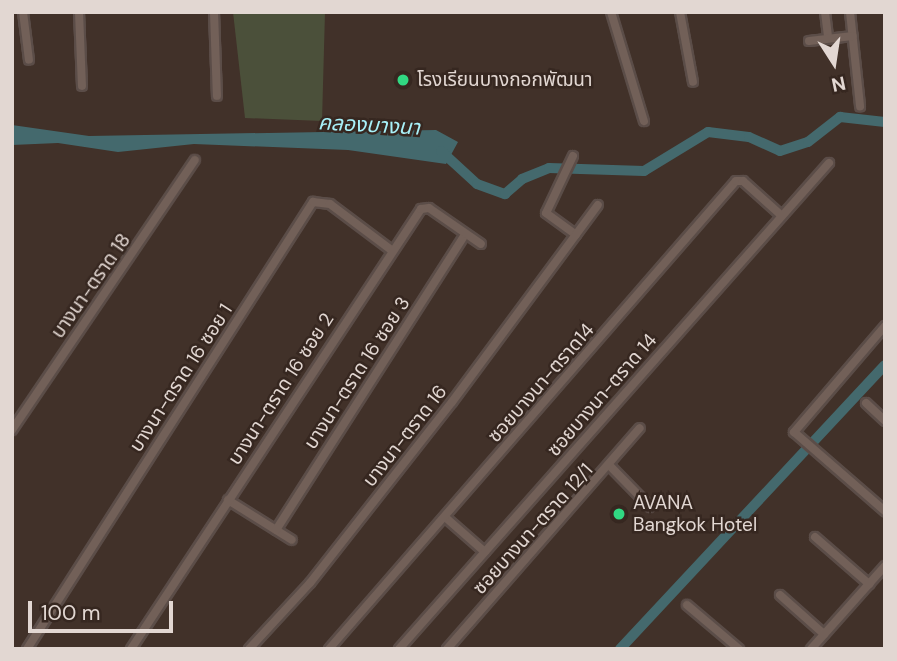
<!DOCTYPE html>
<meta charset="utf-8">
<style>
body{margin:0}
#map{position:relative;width:897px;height:661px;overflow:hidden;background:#413129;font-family:"DM Sans","Noto Sans Thai",sans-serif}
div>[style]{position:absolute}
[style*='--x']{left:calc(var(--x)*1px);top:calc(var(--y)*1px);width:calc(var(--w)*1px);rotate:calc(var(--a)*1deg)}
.green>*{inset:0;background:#4b503a}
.water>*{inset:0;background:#44696d}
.canal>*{height:10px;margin:-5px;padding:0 5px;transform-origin:5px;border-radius:5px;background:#44696d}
.roads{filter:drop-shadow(2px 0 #5b4d48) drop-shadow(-2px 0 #5b4d48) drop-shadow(0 2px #5b4d48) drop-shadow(0 -2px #5b4d48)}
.street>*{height:8px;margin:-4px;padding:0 4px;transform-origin:4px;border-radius:4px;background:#726058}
.dots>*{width:19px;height:19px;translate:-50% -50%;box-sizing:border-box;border:4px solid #362720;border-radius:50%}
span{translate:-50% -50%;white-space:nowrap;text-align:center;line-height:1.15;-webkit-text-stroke:5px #362720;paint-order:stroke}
.poi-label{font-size:19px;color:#e2d7d2}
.left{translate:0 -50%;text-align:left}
.street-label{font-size:19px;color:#e2d7d2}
.water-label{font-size:21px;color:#a8f1f9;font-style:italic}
.frame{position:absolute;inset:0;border:14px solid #e2d7d2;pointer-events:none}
.north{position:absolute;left:799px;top:28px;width:70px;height:70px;-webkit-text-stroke:5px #362720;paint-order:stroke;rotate:168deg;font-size:19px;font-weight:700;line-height:28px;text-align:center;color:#e2d7d2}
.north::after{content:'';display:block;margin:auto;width:24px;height:32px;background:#e2d7d2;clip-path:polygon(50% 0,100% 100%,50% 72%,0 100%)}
.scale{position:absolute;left:28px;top:601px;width:145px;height:32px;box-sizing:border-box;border:4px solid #e2d7d2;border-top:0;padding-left:9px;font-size:21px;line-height:24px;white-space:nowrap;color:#e2d7d2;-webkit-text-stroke:5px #362720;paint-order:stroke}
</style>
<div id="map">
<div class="green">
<i style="clip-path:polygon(233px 12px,325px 12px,322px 121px,245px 118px)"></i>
</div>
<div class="water">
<i style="clip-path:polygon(12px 125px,89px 136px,436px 130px,458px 142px,446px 164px,348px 150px,194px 144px,118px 152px,58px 143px,12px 145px)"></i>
</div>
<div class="canal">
<i style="--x:441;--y:151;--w:49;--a:42.5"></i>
<i style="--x:477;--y:184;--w:30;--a:20"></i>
<i style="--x:505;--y:194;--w:23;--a:-41"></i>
<i style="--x:522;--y:179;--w:29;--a:-22"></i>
<i style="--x:549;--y:168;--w:95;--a:1.8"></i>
<i style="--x:644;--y:171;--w:75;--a:-31.4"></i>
<i style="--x:708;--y:132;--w:41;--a:7"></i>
<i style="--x:749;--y:137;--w:34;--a:24"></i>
<i style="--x:780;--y:151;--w:29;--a:-18"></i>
<i style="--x:808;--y:142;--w:41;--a:-38"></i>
<i style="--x:840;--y:117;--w:45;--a:6.3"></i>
<i style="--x:620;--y:649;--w:388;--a:-47"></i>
</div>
<div class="roads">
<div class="street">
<i style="--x:23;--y:12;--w:48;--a:82.9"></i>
<i style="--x:79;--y:12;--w:74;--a:87.7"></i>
<i style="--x:214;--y:12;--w:84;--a:88"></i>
<i style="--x:611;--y:12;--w:114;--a:73.2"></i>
<i style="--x:680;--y:12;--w:71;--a:79.5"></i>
<i style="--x:825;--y:12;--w:26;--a:83"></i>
<i style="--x:850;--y:12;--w:95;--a:83.9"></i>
<i style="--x:809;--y:41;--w:44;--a:-6.5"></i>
<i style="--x:573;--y:156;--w:63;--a:115.3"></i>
<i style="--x:546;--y:213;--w:37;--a:36"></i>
<i style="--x:885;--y:326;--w:140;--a:130.6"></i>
<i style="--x:794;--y:432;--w:121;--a:41"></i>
<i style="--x:866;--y:403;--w:26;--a:43"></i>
<i style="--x:12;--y:430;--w:326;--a:-55.9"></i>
<i style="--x:610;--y:466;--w:57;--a:45.7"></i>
<i style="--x:228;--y:500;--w:75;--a:32"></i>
<i style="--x:445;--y:517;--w:53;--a:41.2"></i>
<i style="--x:276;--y:530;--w:351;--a:-57.4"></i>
<i style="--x:815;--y:537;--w:72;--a:41"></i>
<i style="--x:780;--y:595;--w:59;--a:41.6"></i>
<i style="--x:687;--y:605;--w:68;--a:40.2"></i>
<i style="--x:27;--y:649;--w:531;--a:-57.39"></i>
<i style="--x:313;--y:202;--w:17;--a:7"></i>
<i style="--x:330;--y:204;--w:75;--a:36.9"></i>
<i style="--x:131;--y:649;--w:527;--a:-56.61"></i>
<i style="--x:421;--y:209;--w:8;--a:-7"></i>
<i style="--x:429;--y:208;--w:63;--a:34.7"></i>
<i style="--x:249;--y:649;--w:90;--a:-47.3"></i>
<i style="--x:310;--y:583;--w:230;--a:-51.9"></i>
<i style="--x:452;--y:402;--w:245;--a:-53.5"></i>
<i style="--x:329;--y:649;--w:620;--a:-48.99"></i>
<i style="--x:736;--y:181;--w:7;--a:0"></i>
<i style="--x:743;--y:181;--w:52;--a:41.9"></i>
<i style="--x:399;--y:649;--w:649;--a:-48.5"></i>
<i style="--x:447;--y:649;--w:293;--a:-48.9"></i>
<i style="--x:811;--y:649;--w:111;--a:-48.3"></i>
</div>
</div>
<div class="dots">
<i style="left:403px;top:80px;background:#31d882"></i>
<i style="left:619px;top:514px;background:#31d882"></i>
</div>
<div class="poi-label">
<span class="left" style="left:417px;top:80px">โรงเรียนบางกอกพัฒนา</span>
<span class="left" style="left:633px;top:514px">AVANA<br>Bangkok Hotel</span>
</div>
<div class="street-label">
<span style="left:91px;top:286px;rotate:-55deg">บางนา-ตราด 18</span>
<span style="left:357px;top:373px;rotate:-57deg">บางนา-ตราด 16 ซอย 3</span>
<span style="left:181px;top:378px;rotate:-57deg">บางนา-ตราด 16 ซอย 1</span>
<span style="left:541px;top:383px;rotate:-49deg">ซอยบางนา-ตราด14</span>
<span style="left:281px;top:389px;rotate:-57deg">บางนา-ตราด 16 ซอย 2</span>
<span style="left:602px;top:395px;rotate:-49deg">ซอยบางนา-ตราด 14</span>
<span style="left:405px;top:436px;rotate:-52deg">บางนา-ตราด 16</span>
<span style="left:533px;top:529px;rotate:-48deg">ซอยบางนา-ตราด 12/1</span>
</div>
<div class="water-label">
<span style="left:369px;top:125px;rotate:3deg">คลองบางนา</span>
</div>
<div class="frame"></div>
<div class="north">N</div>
<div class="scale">100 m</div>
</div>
